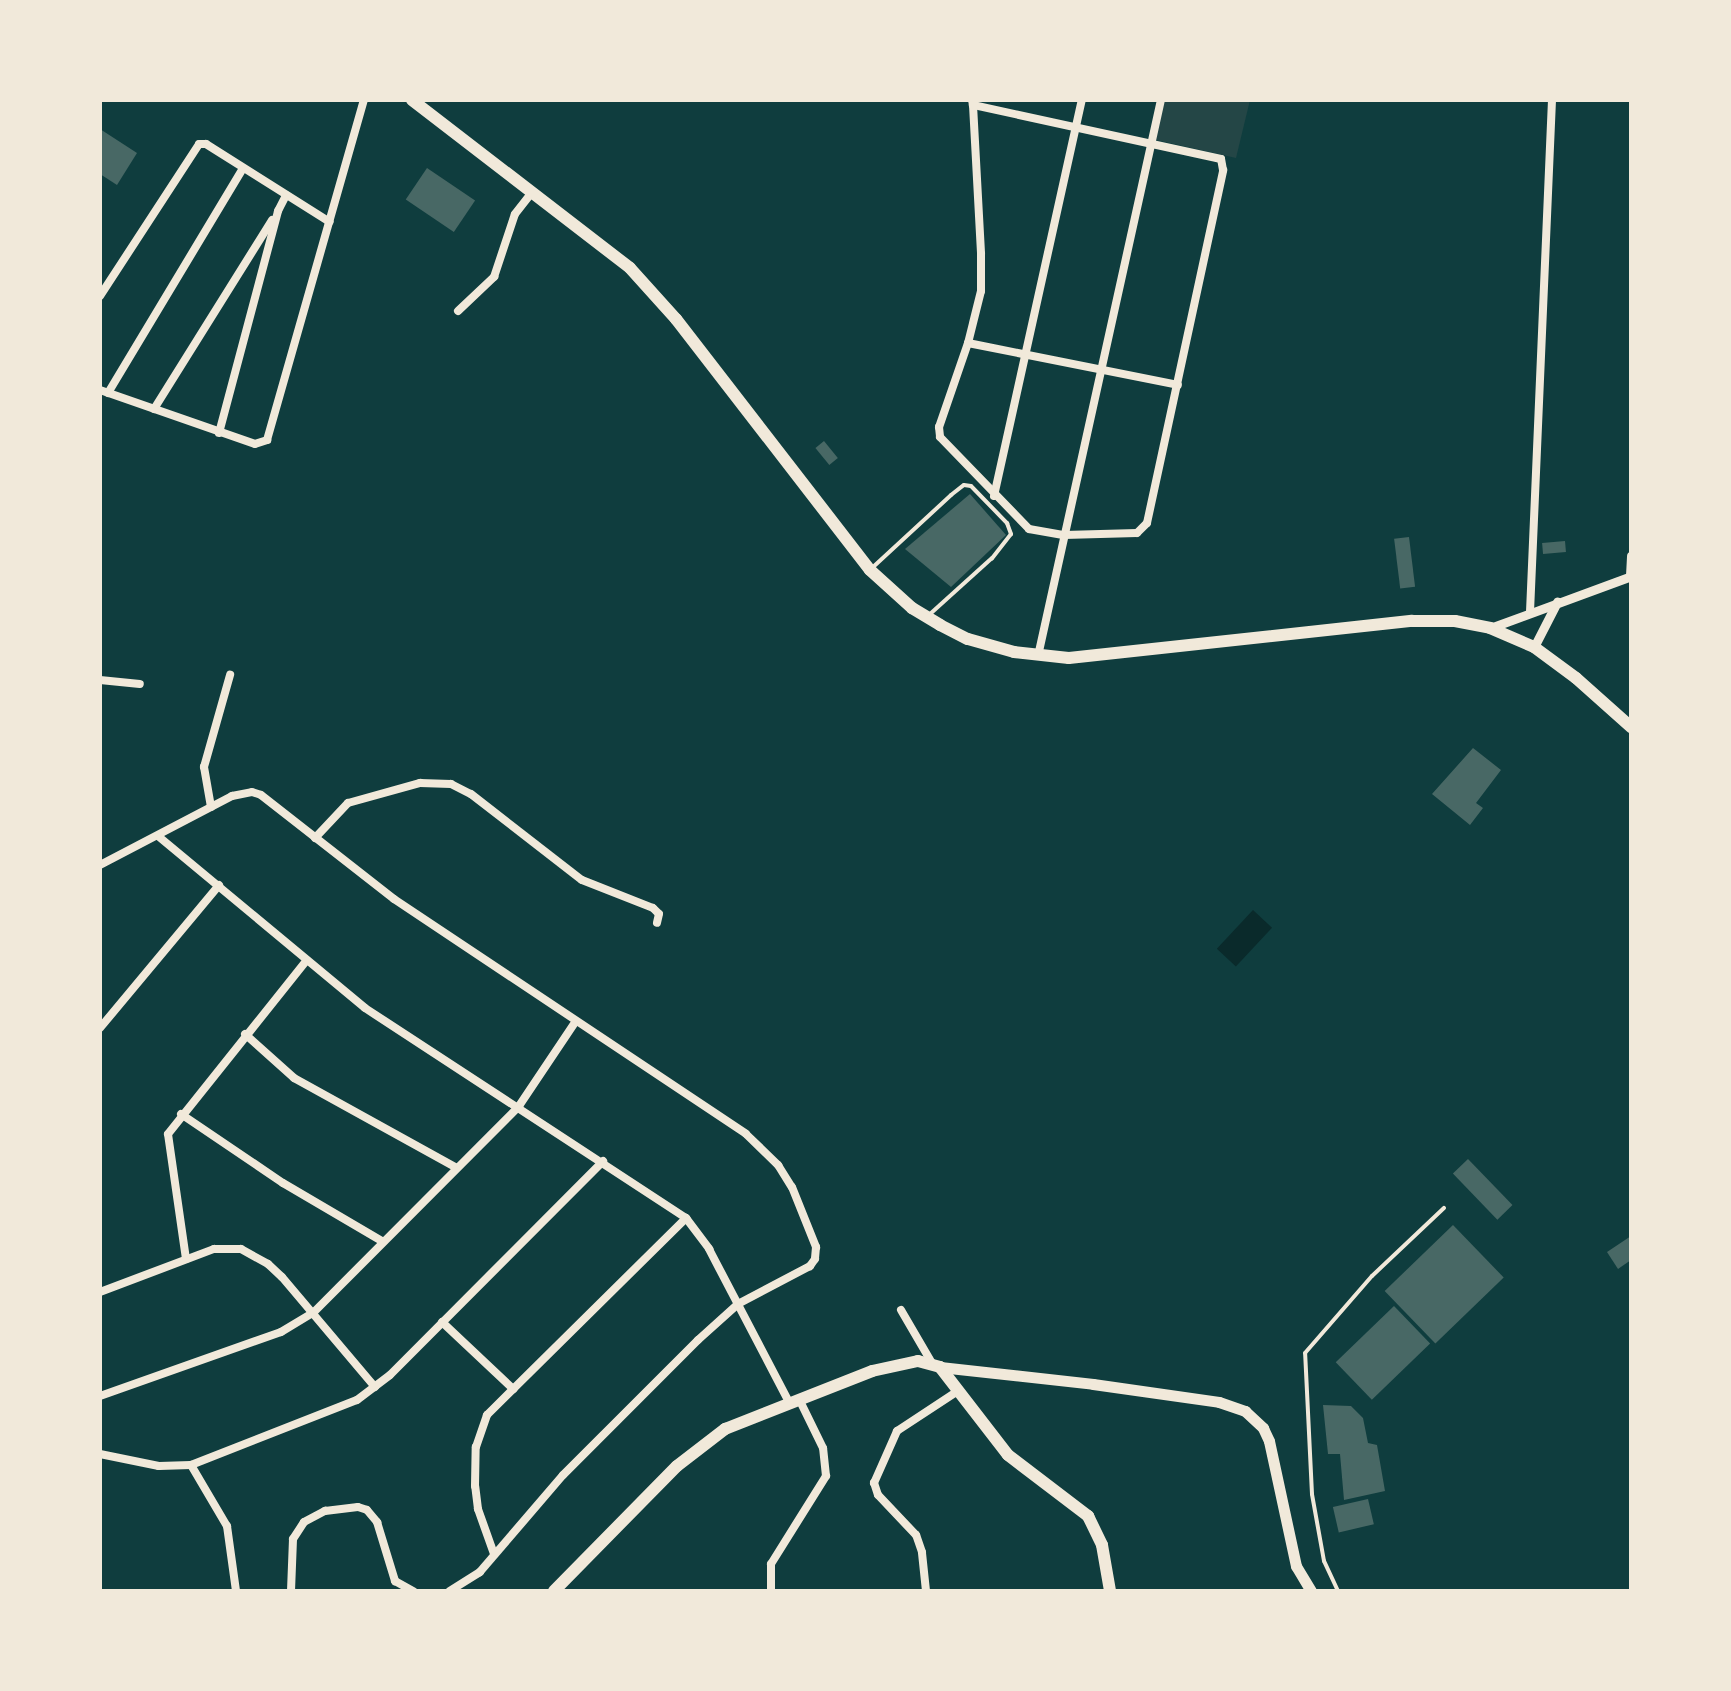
<!DOCTYPE html>
<style>
body{margin:0}
#map{position:relative;width:1731px;height:1691px;overflow:hidden;background:#0f3d3e;font-family:Roboto,sans-serif}
div>[style]{position:absolute}
[style*='--x']{left:calc(var(--x)*1px);top:calc(var(--y)*1px);width:calc(var(--w)*1px);rotate:calc(var(--a)*1deg)}
.green>*{inset:0;background:#244646}
.water>*{inset:0;background:#0a2a2b;transform-origin:0 0}
.building>*{inset:0;background:#486865;transform-origin:0 0}
.service>*{height:4px;margin:-2px;padding:0 2px;transform-origin:2px;border-radius:2px;background:#f1e9da}
.minor>*{height:8px;margin:-4px;padding:0 4px;transform-origin:4px;border-radius:4px;background:#f1e9da}
.tertiary>*{height:9px;margin:-4.5px;padding:0 4.5px;transform-origin:4.5px;border-radius:4.5px;background:#f1e9da}
.secondary>*{height:11px;margin:-5.5px;padding:0 5.5px;transform-origin:5.5px;border-radius:5.5px;background:#f1e9da}
.primary>*{height:12px;margin:-6px;padding:0 6px;transform-origin:6px;border-radius:6px;background:#f1e9da}
span{translate:-50% -50%;white-space:nowrap;text-align:center;line-height:1.15;-webkit-text-stroke:7px #f1e9da;paint-order:stroke}
.frame{position:absolute;inset:0;border:102px solid #f1e9da;pointer-events:none}
</style>
<div id="map">
<div class="green">
<i style="clip-path:polygon(1165px 100px,1250px 100px,1236px 158px,1156px 140px)"></i>
</div>
<div class="water">
<i style="left:1253px;top:910px;width:26px;height:53px;rotate:43deg"></i>
</div>
<div class="building">
<i style="clip-path:polygon(100px 129px,137px 153px,117px 185px,100px 174px)"></i>
<i style="left:427px;top:168px;width:58px;height:38px;rotate:34deg"></i>
<i style="left:824px;top:441px;width:22px;height:11px;rotate:51deg"></i>
<i style="clip-path:polygon(970px 494px,1006px 535px,951px 587px,905px 549px)"></i>
<i style="left:1409px;top:537px;width:50px;height:15px;rotate:83deg"></i>
<i style="left:1565px;top:541px;width:11px;height:23px;rotate:85deg"></i>
<i style="clip-path:polygon(1473px 748px,1501px 770px,1476px 803px,1483px 808px,1470px 825px,1432px 794px)"></i>
<i style="left:1468px;top:1159px;width:64px;height:21px;rotate:46deg"></i>
<i style="left:1453px;top:1225px;width:73px;height:95px;rotate:46deg"></i>
<i style="clip-path:polygon(1631px 1236px,1631px 1260px,1618px 1269px,1607px 1252px)"></i>
<i style="left:1394px;top:1306px;width:52px;height:81px;rotate:46deg"></i>
<i style="clip-path:polygon(1323px 1405px,1351px 1406px,1363px 1418px,1368px 1443px,1377px 1445px,1385px 1491px,1344px 1500px,1340px 1454px,1328px 1454px)"></i>
<i style="left:1368px;top:1499px;width:26px;height:36px;rotate:77deg"></i>
</div>
<div class="service">
<i style="--x:872;--y:568;--w:108;--a:-42.7"></i>
<i style="--x:951;--y:495;--w:16;--a:-38"></i>
<i style="--x:964;--y:485;--w:7;--a:8"></i>
<i style="--x:971;--y:486;--w:52;--a:45.8"></i>
<i style="--x:1007;--y:523;--w:12;--a:70"></i>
<i style="--x:1011;--y:534;--w:31;--a:128"></i>
<i style="--x:992;--y:558;--w:85;--a:137.9"></i>
<i style="--x:1338;--y:1591;--w:33;--a:-115"></i>
<i style="--x:1324;--y:1561;--w:68;--a:-100.2"></i>
<i style="--x:1312;--y:1494;--w:141;--a:-92.8"></i>
<i style="--x:1305;--y:1353;--w:102;--a:-49"></i>
<i style="--x:1372;--y:1276;--w:99;--a:-43.4"></i>
</div>
<div class="minor">
<i style="--x:972;--y:100;--w:5;--a:79"></i>
<i style="--x:973;--y:105;--w:149;--a:86.9"></i>
<i style="--x:981;--y:254;--w:37;--a:90"></i>
<i style="--x:981;--y:291;--w:54;--a:104"></i>
<i style="--x:968;--y:343;--w:89;--a:109"></i>
<i style="--x:939;--y:427;--w:10;--a:84"></i>
<i style="--x:940;--y:437;--w:128;--a:45.9"></i>
<i style="--x:1029;--y:529;--w:36;--a:10"></i>
<i style="--x:1064;--y:535;--w:73;--a:-1.6"></i>
<i style="--x:1137;--y:533;--w:14;--a:-45"></i>
<i style="--x:1147;--y:523;--w:361;--a:-77.8"></i>
<i style="--x:1223;--y:170;--w:11;--a:-100"></i>
<i style="--x:1221;--y:159;--w:254;--a:-167.7"></i>
<i style="--x:100;--y:296;--w:181;--a:-56.9"></i>
<i style="--x:199;--y:144;--w:7;--a:0"></i>
<i style="--x:206;--y:144;--w:146;--a:32.2"></i>
<i style="--x:458;--y:311;--w:50;--a:-43.4"></i>
<i style="--x:494;--y:277;--w:66;--a:-71.6"></i>
<i style="--x:515;--y:214;--w:28;--a:-52"></i>
<i style="--x:968;--y:343;--w:214;--a:11.3"></i>
<i style="--x:100;--y:390;--w:164;--a:19.2"></i>
<i style="--x:255;--y:444;--w:13;--a:-18"></i>
<i style="--x:267;--y:440;--w:354;--a:-74.1"></i>
<i style="--x:108;--y:393;--w:262;--a:-59"></i>
<i style="--x:154;--y:409;--w:223;--a:-58"></i>
<i style="--x:219;--y:433;--w:230;--a:-75.1"></i>
<i style="--x:278;--y:211;--w:18;--a:-63"></i>
<i style="--x:994;--y:496;--w:406;--a:-77.5"></i>
<i style="--x:1630;--y:576;--w:20;--a:-87"></i>
<i style="--x:1530;--y:612;--w:512;--a:-87.54"></i>
<i style="--x:1038;--y:656;--w:569;--a:-77.53"></i>
<i style="--x:100;--y:680;--w:40;--a:5.7"></i>
<i style="--x:211;--y:807;--w:41;--a:-99.9"></i>
<i style="--x:204;--y:767;--w:96;--a:-74.2"></i>
<i style="--x:158;--y:836;--w:269;--a:39.7"></i>
<i style="--x:365;--y:1008;--w:384;--a:33.2"></i>
<i style="--x:686;--y:1218;--w:39;--a:53"></i>
<i style="--x:709;--y:1249;--w:173;--a:62.4"></i>
<i style="--x:315;--y:838;--w:48;--a:-46.7"></i>
<i style="--x:348;--y:803;--w:75;--a:-15.5"></i>
<i style="--x:420;--y:783;--w:31;--a:2"></i>
<i style="--x:451;--y:784;--w:22;--a:27"></i>
<i style="--x:471;--y:794;--w:140;--a:37.8"></i>
<i style="--x:582;--y:880;--w:76;--a:21.5"></i>
<i style="--x:653;--y:908;--w:8;--a:45"></i>
<i style="--x:659;--y:914;--w:9;--a:103"></i>
<i style="--x:100;--y:865;--w:149;--a:-27.6"></i>
<i style="--x:232;--y:796;--w:20;--a:-11"></i>
<i style="--x:252;--y:792;--w:9;--a:18"></i>
<i style="--x:261;--y:795;--w:169;--a:38"></i>
<i style="--x:394;--y:899;--w:423;--a:33.7"></i>
<i style="--x:746;--y:1134;--w:45;--a:44.1"></i>
<i style="--x:778;--y:1165;--w:26;--a:58"></i>
<i style="--x:792;--y:1187;--w:65;--a:68.2"></i>
<i style="--x:816;--y:1247;--w:12;--a:95"></i>
<i style="--x:815;--y:1259;--w:9;--a:126"></i>
<i style="--x:810;--y:1266;--w:81;--a:152.2"></i>
<i style="--x:738;--y:1304;--w:54;--a:138"></i>
<i style="--x:698;--y:1340;--w:191;--a:135"></i>
<i style="--x:563;--y:1475;--w:128;--a:130.6"></i>
<i style="--x:480;--y:1572;--w:36;--a:148"></i>
<i style="--x:100;--y:1028;--w:186;--a:-50.2"></i>
<i style="--x:245;--y:1034;--w:66;--a:41.9"></i>
<i style="--x:294;--y:1078;--w:184;--a:28.9"></i>
<i style="--x:181;--y:1114;--w:123;--a:34.1"></i>
<i style="--x:283;--y:1183;--w:115;--a:30.4"></i>
<i style="--x:186;--y:1259;--w:126;--a:-98.2"></i>
<i style="--x:168;--y:1134;--w:221;--a:-51.4"></i>
<i style="--x:100;--y:1292;--w:122;--a:-20.7"></i>
<i style="--x:214;--y:1249;--w:27;--a:0"></i>
<i style="--x:241;--y:1249;--w:31;--a:29"></i>
<i style="--x:268;--y:1264;--w:19;--a:43"></i>
<i style="--x:282;--y:1277;--w:144;--a:49.8"></i>
<i style="--x:901;--y:1310;--w:61;--a:59.7"></i>
<i style="--x:442;--y:1322;--w:98;--a:43.3"></i>
<i style="--x:100;--y:1396;--w:192;--a:-19.5"></i>
<i style="--x:281;--y:1332;--w:37;--a:-31"></i>
<i style="--x:313;--y:1313;--w:292;--a:-45.1"></i>
<i style="--x:519;--y:1106;--w:102;--a:-56.2"></i>
<i style="--x:100;--y:1454;--w:60;--a:11.5"></i>
<i style="--x:159;--y:1466;--w:32;--a:-2"></i>
<i style="--x:191;--y:1465;--w:178;--a:-21.4"></i>
<i style="--x:357;--y:1400;--w:41;--a:-37.1"></i>
<i style="--x:390;--y:1375;--w:302;--a:-45.1"></i>
<i style="--x:191;--y:1465;--w:71;--a:59.5"></i>
<i style="--x:227;--y:1526;--w:66;--a:82.1"></i>
<i style="--x:494;--y:1554;--w:48;--a:-109.6"></i>
<i style="--x:478;--y:1509;--w:23;--a:-97"></i>
<i style="--x:475;--y:1486;--w:39;--a:-89"></i>
<i style="--x:476;--y:1447;--w:34;--a:-71"></i>
<i style="--x:487;--y:1415;--w:280;--a:-44.7"></i>
<i style="--x:291;--y:1591;--w:52;--a:-87.8"></i>
<i style="--x:293;--y:1539;--w:20;--a:-57"></i>
<i style="--x:304;--y:1522;--w:24;--a:-28"></i>
<i style="--x:325;--y:1511;--w:33;--a:-7"></i>
<i style="--x:358;--y:1507;--w:9;--a:18"></i>
<i style="--x:367;--y:1510;--w:16;--a:50"></i>
<i style="--x:377;--y:1522;--w:62;--a:73"></i>
<i style="--x:395;--y:1581;--w:21;--a:29"></i>
<i style="--x:771;--y:1591;--w:27;--a:-90"></i>
<i style="--x:771;--y:1564;--w:104;--a:-58"></i>
<i style="--x:826;--y:1476;--w:28;--a:-96"></i>
<i style="--x:823;--y:1448;--w:55;--a:-116.1"></i>
<i style="--x:926;--y:1591;--w:39;--a:-96"></i>
<i style="--x:922;--y:1552;--w:18;--a:-109"></i>
<i style="--x:916;--y:1535;--w:55;--a:-133.5"></i>
<i style="--x:878;--y:1495;--w:13;--a:-108"></i>
<i style="--x:874;--y:1483;--w:57;--a:-66.1"></i>
<i style="--x:897;--y:1431;--w:73;--a:-33.3"></i>
</div>
<div class="tertiary">
<i style="--x:1490;--y:628;--w:150;--a:-20.2"></i>
<i style="--x:1534;--y:647;--w:51;--a:-62.9"></i>
</div>
<div class="secondary">
<i style="--x:940;--y:1367;--w:154;--a:6.3"></i>
<i style="--x:1093;--y:1384;--w:127;--a:8.1"></i>
<i style="--x:1219;--y:1402;--w:28;--a:19"></i>
<i style="--x:1245;--y:1411;--w:25;--a:43"></i>
<i style="--x:1263;--y:1428;--w:14;--a:65"></i>
<i style="--x:1269;--y:1441;--w:128;--a:77.8"></i>
<i style="--x:1296;--y:1566;--w:29;--a:59"></i>
</div>
<div class="primary">
<i style="--x:412;--y:100;--w:275;--a:37.6"></i>
<i style="--x:630;--y:268;--w:69;--a:48"></i>
<i style="--x:676;--y:319;--w:317;--a:52.3"></i>
<i style="--x:870;--y:570;--w:57;--a:42.1"></i>
<i style="--x:912;--y:608;--w:33;--a:31"></i>
<i style="--x:940;--y:625;--w:31;--a:27"></i>
<i style="--x:968;--y:639;--w:48;--a:15.8"></i>
<i style="--x:1014;--y:652;--w:55;--a:6.2"></i>
<i style="--x:1069;--y:658;--w:345;--a:-6.2"></i>
<i style="--x:1412;--y:621;--w:43;--a:0"></i>
<i style="--x:1455;--y:621;--w:36;--a:11"></i>
<i style="--x:1490;--y:628;--w:48;--a:23.4"></i>
<i style="--x:1534;--y:647;--w:52;--a:36.4"></i>
<i style="--x:1576;--y:678;--w:74;--a:41.7"></i>
<i style="--x:554;--y:1591;--w:175;--a:-45.5"></i>
<i style="--x:677;--y:1466;--w:61;--a:-37.6"></i>
<i style="--x:725;--y:1429;--w:158;--a:-21.5"></i>
<i style="--x:872;--y:1371;--w:47;--a:-12.3"></i>
<i style="--x:918;--y:1361;--w:23;--a:15"></i>
<i style="--x:940;--y:1367;--w:111;--a:52.3"></i>
<i style="--x:1008;--y:1455;--w:101;--a:37.3"></i>
<i style="--x:1088;--y:1516;--w:32;--a:64"></i>
<i style="--x:1102;--y:1545;--w:47;--a:80.1"></i>
</div>
<div class="frame"></div>
</div>
